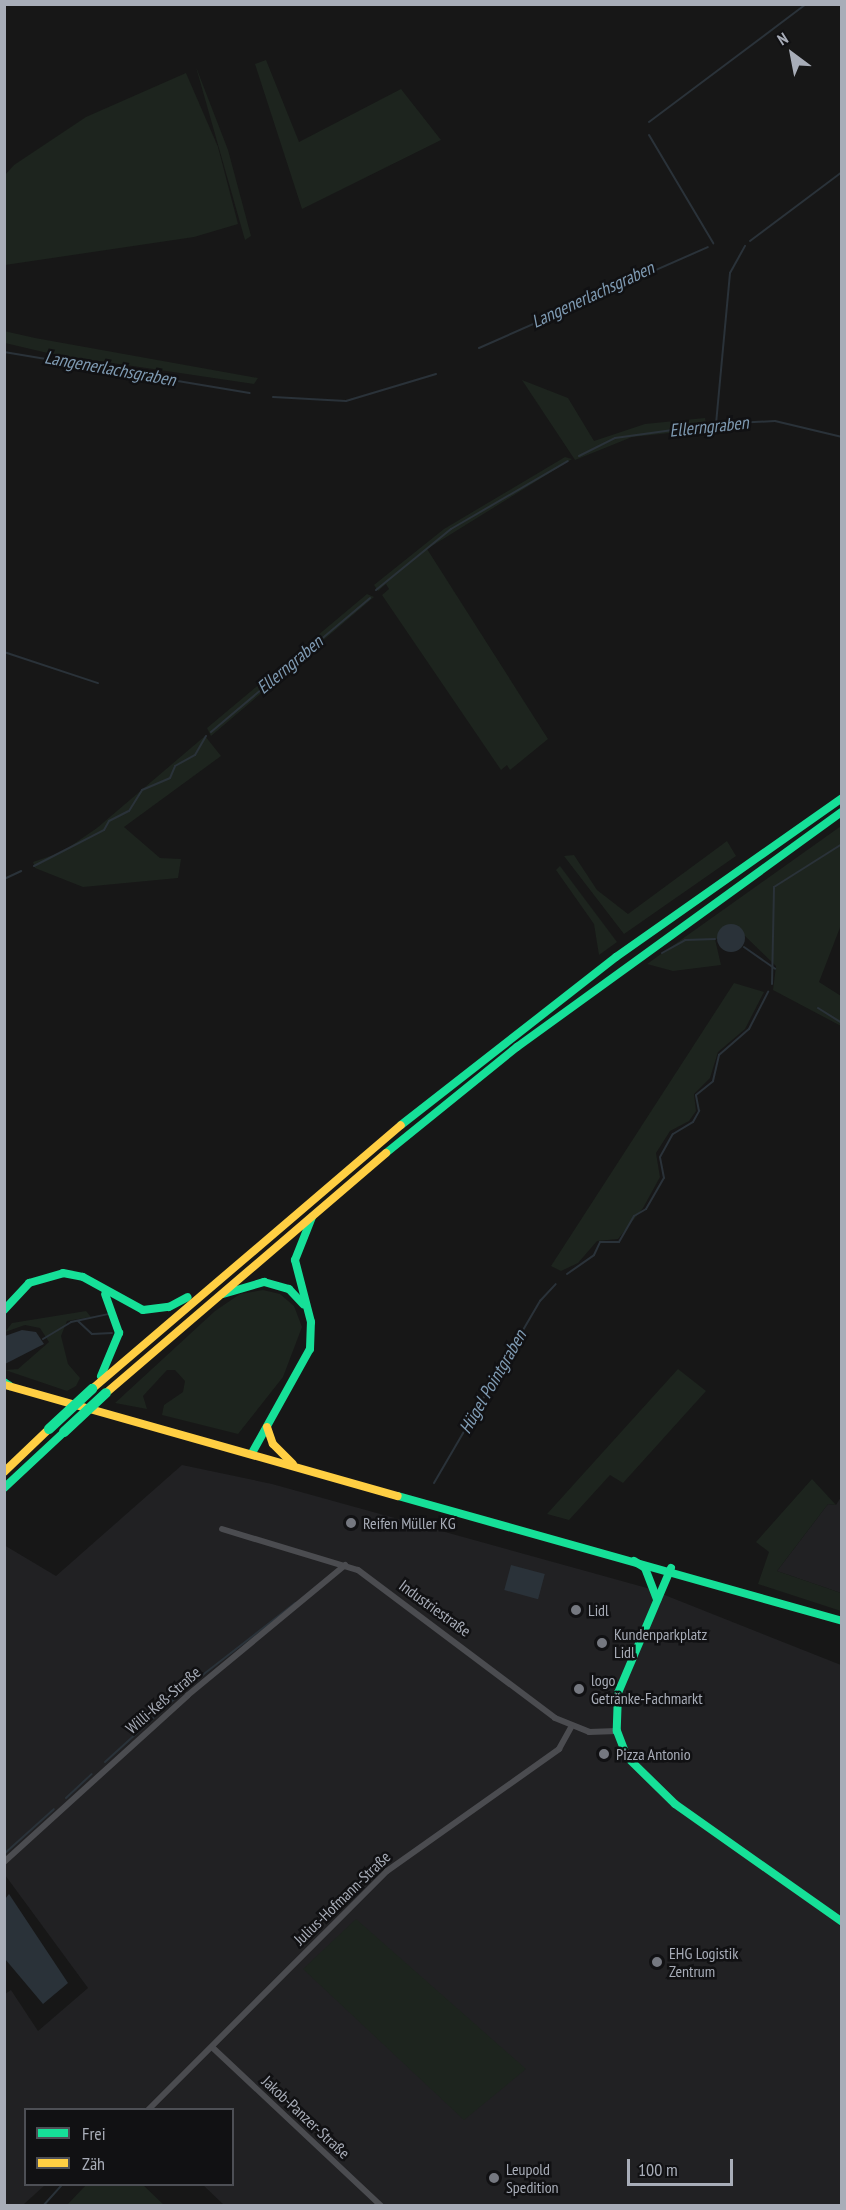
<!DOCTYPE html>
<meta charset="utf-8">
<style>
body{margin:0}
#map{position:relative;width:846px;height:2210px;overflow:hidden;background:#171717;font-family:"PT Sans Narrow",sans-serif}
div>[style]{position:absolute}
[style*='--x']{left:calc(var(--x)*1px);top:calc(var(--y)*1px);width:calc(var(--w)*1px);rotate:calc(var(--a)*1deg)}
.built>*{inset:0;background:#212123}
.green>*{inset:0;background:#1d241e}
.water>*{inset:0;background:#2a3239;transform-origin:0 0}
.round{border-radius:50%}
.stream>*{height:2px;margin:-1px;padding:0 1px;transform-origin:1px;border-radius:1px;background:#2a3239}
.street>*{height:6px;margin:-3px;padding:0 3px;transform-origin:3px;border-radius:3px;background:#4b4c50}
.fast>*{height:8px;margin:-4px;padding:0 4px;transform-origin:4px;border-radius:4px;background:#16e098}
.slow>*{height:8px;margin:-4px;padding:0 4px;transform-origin:4px;border-radius:4px;background:#ffcf43}
.fast-bridge>*{height:10px;margin:-5px;padding:0 5px;transform-origin:5px;border-radius:5px;background:#16e098}
.dots>*{width:16px;height:16px;translate:-50% -50%;box-sizing:border-box;border:3px solid #111113;border-radius:50%}
span{translate:-50% -50%;white-space:nowrap;text-align:center;line-height:1.15;-webkit-text-stroke:5px #111113;paint-order:stroke}
.poi-label{font-size:16px;color:#a8adb8}
.left{translate:0 -50%;text-align:left}
.street-label{font-size:16px;color:#a8adb8}
.water-label{font-size:18px;color:#7f9bb3;font-style:italic}
.frame{position:absolute;inset:0;border:6px solid #a8adb8;pointer-events:none}
.legend{position:absolute;left:24px;top:2108px;width:210px;height:78px;box-sizing:border-box;background:#111113;border:2px solid #4d4f55;margin:0;padding:8px 10px;list-style:none;font-size:18px;color:#a8adb8}
.legend li{display:flex;align-items:center;gap:12px;height:30px}
.legend b{width:30px;border:2px solid #4d4f55}
.north{position:absolute;left:762px;top:24px;width:60px;height:60px;-webkit-text-stroke:4px #111113;paint-order:stroke;rotate:328deg;font-size:16px;font-weight:700;line-height:24px;text-align:center;color:#a8adb8}
.north::after{content:'';display:block;margin:auto;width:21px;height:27px;background:#a8adb8;clip-path:polygon(50% 0,100% 100%,50% 72%,0 100%)}
.scale{position:absolute;left:627px;top:2159px;width:106px;height:27px;box-sizing:border-box;border:3px solid #a8adb8;border-top:0;padding-left:8px;font-size:18px;line-height:21px;white-space:nowrap;color:#a8adb8;-webkit-text-stroke:4px #111113;paint-order:stroke}
</style>
<div id="map">
<div class="built">
<i style="clip-path:polygon(182px 1465px,272px 1484px,647px 1588px,841px 1665px,841px 2205px,224px 2205px,203px 2185px,232px 2184px,232px 2110px,26px 2110px,26px 2184px,45px 2185px,23px 2205px,5px 2205px,5px 1994px,11px 1990px,38px 2031px,88px 1988px,5px 1875px,4px 1545px,56px 1576px)"></i>
<i style="clip-path:polygon(841px 1497px,841px 1593px,777px 1571px,828px 1504px,836px 1505px)"></i>
</div>
<div class="green">
<i style="clip-path:polygon(266px 60px,299px 142px,401px 89px,441px 140px,302px 209px,255px 64px)"></i>
<i style="clip-path:polygon(196px 67px,228px 150px,251px 236px,245px 240px)"></i>
<i style="clip-path:polygon(186px 73px,218px 147px,238px 224px,194px 237px,5px 265px,5px 175px,14px 165px,86px 117px)"></i>
<i style="clip-path:polygon(4px 331px,35px 338px,258px 378px,254px 384px,52px 354px,5px 343px)"></i>
<i style="clip-path:polygon(522px 380px,568px 398px,594px 441px,645px 424px,705px 418px,707px 429px,632px 437px,575px 460px)"></i>
<i style="clip-path:polygon(565px 457px,572px 459px,427px 549px,548px 739px,510px 770px,507px 765px,501px 770px,382px 595px,389px 589px,386px 584px,378px 591px,374px 585px,444px 529px)"></i>
<i style="clip-path:polygon(367px 594px,374px 597px,211px 736px,207px 728px)"></i>
<i style="clip-path:polygon(205px 736px,221px 756px,124px 827px,160px 858px,181px 859px,178px 878px,83px 887px,35px 868px,33px 862px,62px 852px,97px 828px)"></i>
<i style="clip-path:polygon(841px 826px,841px 925px,819px 982px,841px 996px,841px 1026px,773px 990px,776px 966px,745px 936px,715px 939px,721px 965px,673px 971px,647px 964px)"></i>
<i style="clip-path:polygon(727px 841px,736px 856px,624px 934px,564px 856px,574px 855px,597px 890px,628px 914px)"></i>
<i style="clip-path:polygon(560px 866px,617px 942px,599px 955px,594px 924px,556px 870px)"></i>
<i style="clip-path:polygon(734px 983px,764px 992px,745px 1029px,718px 1052px,710px 1078px,694px 1094px,696px 1111px,689px 1121px,670px 1131px,656px 1153px,660px 1177px,643px 1208px,618px 1239px,597px 1241px,578px 1263px,561px 1271px,551px 1266px)"></i>
<i style="clip-path:polygon(263px 1290px,280px 1294px,294px 1306px,302px 1327px,283px 1377px,238px 1434px,162px 1415px,164px 1405px,183px 1392px,185px 1381px,175px 1370px,167px 1370px,143px 1396px,147px 1409px,115px 1403px,215px 1311px,240px 1294px)"></i>
<i style="clip-path:polygon(86px 1311px,91px 1317px,67px 1321px,61px 1336px,68px 1364px,80px 1378px,76px 1386px,67px 1391px,5px 1370px,18px 1369px,49px 1342px,40px 1328px,25px 1325px,5px 1332px,12px 1323px)"></i>
<i style="clip-path:polygon(678px 1369px,706px 1391px,623px 1483px,610px 1475px,569px 1520px,547px 1514px)"></i>
<i style="clip-path:polygon(812px 1479px,836px 1505px,828px 1504px,777px 1571px,841px 1593px,841px 1611px,758px 1584px,769px 1552px,756px 1542px)"></i>
<i style="clip-path:polygon(356px 1919px,526px 2069px,464px 2120px,303px 1969px)"></i>
<i style="clip-path:polygon(86px 2185px,143px 2185px,164px 2205px,67px 2205px)"></i>
</div>
<div class="water">
<i class="round" style="left:717px;top:924px;width:28px;height:28px"></i>
<i style="clip-path:polygon(22px 1330px,36px 1332px,44px 1344px,5px 1364px,5px 1336px)"></i>
<i style="left:511px;top:1565px;width:35px;height:26px;rotate:15deg"></i>
<i style="clip-path:polygon(9px 1894px,68px 1983px,43px 2004px,5px 1959px,5px 1899px)"></i>
</div>
<div class="stream">
<i style="--x:649;--y:122;--w:196;--a:-36.9"></i>
<i style="--x:649;--y:135;--w:126;--a:59.3"></i>
<i style="--x:750;--y:241;--w:115;--a:-36.9"></i>
<i style="--x:479;--y:348;--w:250;--a:-23.8"></i>
<i style="--x:4;--y:352;--w:249;--a:9.5"></i>
<i style="--x:273;--y:397;--w:73;--a:3.1"></i>
<i style="--x:346;--y:401;--w:94;--a:-16.7"></i>
<i style="--x:716;--y:424;--w:152;--a:-84.7"></i>
<i style="--x:730;--y:273;--w:31;--a:-61"></i>
<i style="--x:579;--y:456;--w:40;--a:-26.6"></i>
<i style="--x:615;--y:438;--w:102;--a:-7.9"></i>
<i style="--x:716;--y:424;--w:59;--a:-2.9"></i>
<i style="--x:775;--y:421;--w:69;--a:13.4"></i>
<i style="--x:376;--y:590;--w:97;--a:-39.1"></i>
<i style="--x:451;--y:529;--w:135;--a:-30.2"></i>
<i style="--x:4;--y:652;--w:99;--a:18.3"></i>
<i style="--x:211;--y:732;--w:208;--a:-40.1"></i>
<i style="--x:34;--y:866;--w:79;--a:-27.2"></i>
<i style="--x:104;--y:830;--w:10;--a:-61"></i>
<i style="--x:109;--y:821;--w:22;--a:-27"></i>
<i style="--x:129;--y:811;--w:25;--a:-58"></i>
<i style="--x:142;--y:790;--w:30;--a:-23"></i>
<i style="--x:170;--y:778;--w:13;--a:-67"></i>
<i style="--x:175;--y:766;--w:23;--a:-29"></i>
<i style="--x:195;--y:755;--w:22;--a:-60"></i>
<i style="--x:4;--y:879;--w:19;--a:-25"></i>
<i style="--x:744;--y:947;--w:38;--a:35"></i>
<i style="--x:662;--y:953;--w:26;--a:-29"></i>
<i style="--x:685;--y:940;--w:30;--a:-2"></i>
<i style="--x:772;--y:984;--w:97;--a:-88.8"></i>
<i style="--x:774;--y:887;--w:80;--a:-32.3"></i>
<i style="--x:818;--y:1008;--w:28;--a:32"></i>
<i style="--x:567;--y:1274;--w:33;--a:-35"></i>
<i style="--x:594;--y:1255;--w:14;--a:-65"></i>
<i style="--x:600;--y:1242;--w:19;--a:0"></i>
<i style="--x:619;--y:1242;--w:30;--a:-60"></i>
<i style="--x:634;--y:1216;--w:14;--a:-30"></i>
<i style="--x:646;--y:1209;--w:36;--a:-60"></i>
<i style="--x:664;--y:1178;--w:21;--a:-101"></i>
<i style="--x:660;--y:1157;--w:26;--a:-61"></i>
<i style="--x:673;--y:1134;--w:23;--a:-31"></i>
<i style="--x:693;--y:1122;--w:13;--a:-61"></i>
<i style="--x:699;--y:1111;--w:16;--a:-101"></i>
<i style="--x:696;--y:1095;--w:22;--a:-39"></i>
<i style="--x:713;--y:1081;--w:27;--a:-77"></i>
<i style="--x:719;--y:1055;--w:40;--a:-41"></i>
<i style="--x:749;--y:1029;--w:42;--a:-62.8"></i>
<i style="--x:78;--y:1321;--w:19;--a:43"></i>
<i style="--x:92;--y:1334;--w:20;--a:-3"></i>
<i style="--x:43;--y:1339;--w:33;--a:-31"></i>
<i style="--x:71;--y:1322;--w:39;--a:-12"></i>
<i style="--x:434;--y:1483;--w:211;--a:-59.8"></i>
<i style="--x:540;--y:1301;--w:23;--a:-47"></i>
<i style="--x:191;--y:1684;--w:132;--a:-37.9"></i>
<i style="--x:105;--y:1762;--w:100;--a:-42.2"></i>
<i style="--x:66;--y:1798;--w:35;--a:-43"></i>
<i style="--x:4;--y:1854;--w:67;--a:-42"></i>
<i style="--x:4;--y:1990;--w:1;--a:45"></i>
<i style="--x:43;--y:2206;--w:30;--a:-48"></i>
</div>
<div class="street">
<i style="--x:222;--y:1529;--w:142;--a:16.8"></i>
<i style="--x:358;--y:1570;--w:246;--a:36.9"></i>
<i style="--x:555;--y:1718;--w:37;--a:22"></i>
<i style="--x:589;--y:1732;--w:28;--a:-2"></i>
<i style="--x:4;--y:1862;--w:248;--a:-42.2"></i>
<i style="--x:188;--y:1695;--w:204;--a:-39.6"></i>
<i style="--x:213;--y:2048;--w:231;--a:43.2"></i>
<i style="--x:148;--y:2110;--w:338;--a:-45"></i>
<i style="--x:387;--y:1871;--w:211;--a:-35.3"></i>
<i style="--x:559;--y:1749;--w:25;--a:-61"></i>
</div>
<div class="fast">
<i style="--x:401;--y:1125;--w:273;--a:-38"></i>
<i style="--x:616;--y:957;--w:276;--a:-35.1"></i>
<i style="--x:386;--y:1153;--w:169;--a:-39"></i>
<i style="--x:517;--y:1047;--w:401;--a:-35.9"></i>
<i style="--x:223;--y:1294;--w:43;--a:-16.3"></i>
<i style="--x:264;--y:1282;--w:26;--a:16"></i>
<i style="--x:289;--y:1289;--w:21;--a:47"></i>
<i style="--x:4;--y:1310;--w:37;--a:-47"></i>
<i style="--x:29;--y:1283;--w:35;--a:-16"></i>
<i style="--x:63;--y:1273;--w:20;--a:11"></i>
<i style="--x:83;--y:1277;--w:68;--a:28.8"></i>
<i style="--x:143;--y:1310;--w:26;--a:-7"></i>
<i style="--x:169;--y:1307;--w:21;--a:-28"></i>
<i style="--x:101;--y:1376;--w:47;--a:-67.3"></i>
<i style="--x:119;--y:1333;--w:41;--a:-109.7"></i>
<i style="--x:4;--y:1382;--w:7;--a:34"></i>
<i style="--x:252;--y:1453;--w:119;--a:-60.9"></i>
<i style="--x:310;--y:1349;--w:27;--a:-88"></i>
<i style="--x:311;--y:1322;--w:64;--a:-104.5"></i>
<i style="--x:295;--y:1260;--w:46;--a:-68.4"></i>
<i style="--x:4;--y:1488;--w:82;--a:-43"></i>
<i style="--x:398;--y:1496;--w:461;--a:15.7"></i>
<i style="--x:634;--y:1561;--w:13;--a:32"></i>
<i style="--x:645;--y:1568;--w:34;--a:69"></i>
<i style="--x:671;--y:1568;--w:136;--a:113"></i>
<i style="--x:618;--y:1693;--w:38;--a:92"></i>
<i style="--x:617;--y:1731;--w:28;--a:69"></i>
<i style="--x:627;--y:1757;--w:67;--a:44.4"></i>
<i style="--x:675;--y:1804;--w:204;--a:35.2"></i>
</div>
<div class="slow">
<i style="--x:5;--y:1385;--w:408;--a:15.8"></i>
<i style="--x:92;--y:1389;--w:406;--a:-40.5"></i>
<i style="--x:106;--y:1393;--w:369;--a:-40.6"></i>
<i style="--x:267;--y:1427;--w:18;--a:71"></i>
<i style="--x:273;--y:1444;--w:28;--a:45"></i>
<i style="--x:4;--y:1472;--w:62;--a:-43.7"></i>
</div>
<div class="fast-bridge">
<i style="--x:49;--y:1429;--w:59;--a:-42.9"></i>
<i style="--x:64;--y:1432;--w:57;--a:-42.9"></i>
</div>
<div class="dots">
<i style="left:351px;top:1523px;background:#757880"></i>
<i style="left:576px;top:1610px;background:#757880"></i>
<i style="left:602px;top:1643px;background:#757880"></i>
<i style="left:579px;top:1689px;background:#757880"></i>
<i style="left:604px;top:1754px;background:#757880"></i>
<i style="left:657px;top:1962px;background:#757880"></i>
<i style="left:494px;top:2178px;background:#757880"></i>
</div>
<div class="poi-label">
<span class="left" style="left:363px;top:1523px">Reifen Müller KG</span>
<span class="left" style="left:588px;top:1610px">Lidl</span>
<span class="left" style="left:614px;top:1643px">Kundenparkplatz<br>Lidl</span>
<span class="left" style="left:591px;top:1689px">logo<br>Getränke-Fachmarkt</span>
<span class="left" style="left:616px;top:1754px">Pizza Antonio</span>
<span class="left" style="left:669px;top:1962px">EHG Logistik<br>Zentrum</span>
<span class="left" style="left:506px;top:2178px">Leupold<br>Spedition</span>
</div>
<div class="street-label">
<span style="left:435px;top:1608px;rotate:36deg">Industriestraße</span>
<span style="left:163px;top:1700px;rotate:-41deg">Willi-Keß-Straße</span>
<span style="left:342px;top:1898px;rotate:-44deg">Julius-Hofmann-Straße</span>
<span style="left:306px;top:2117px;rotate:43deg">Jakob-Panzer-Straße</span>
</div>
<div class="water-label">
<span style="left:593px;top:295px;rotate:-25deg">Langenerlachsgraben</span>
<span style="left:110px;top:369px;rotate:10deg">Langenerlachsgraben</span>
<span style="left:709px;top:427px;rotate:-6deg">Ellerngraben</span>
<span style="left:290px;top:665px;rotate:-40deg">Ellerngraben</span>
<span style="left:493px;top:1382px;rotate:-60deg">Hügel Pointgraben</span>
</div>
<div class="frame"></div>
<ul class="legend">
<li><b style="height:8px;background:#16e098"></b>Frei</li>
<li><b style="height:8px;background:#ffcf43"></b>Zäh</li>
</ul>
<div class="north">N</div>
<div class="scale">100 m</div>
</div>
